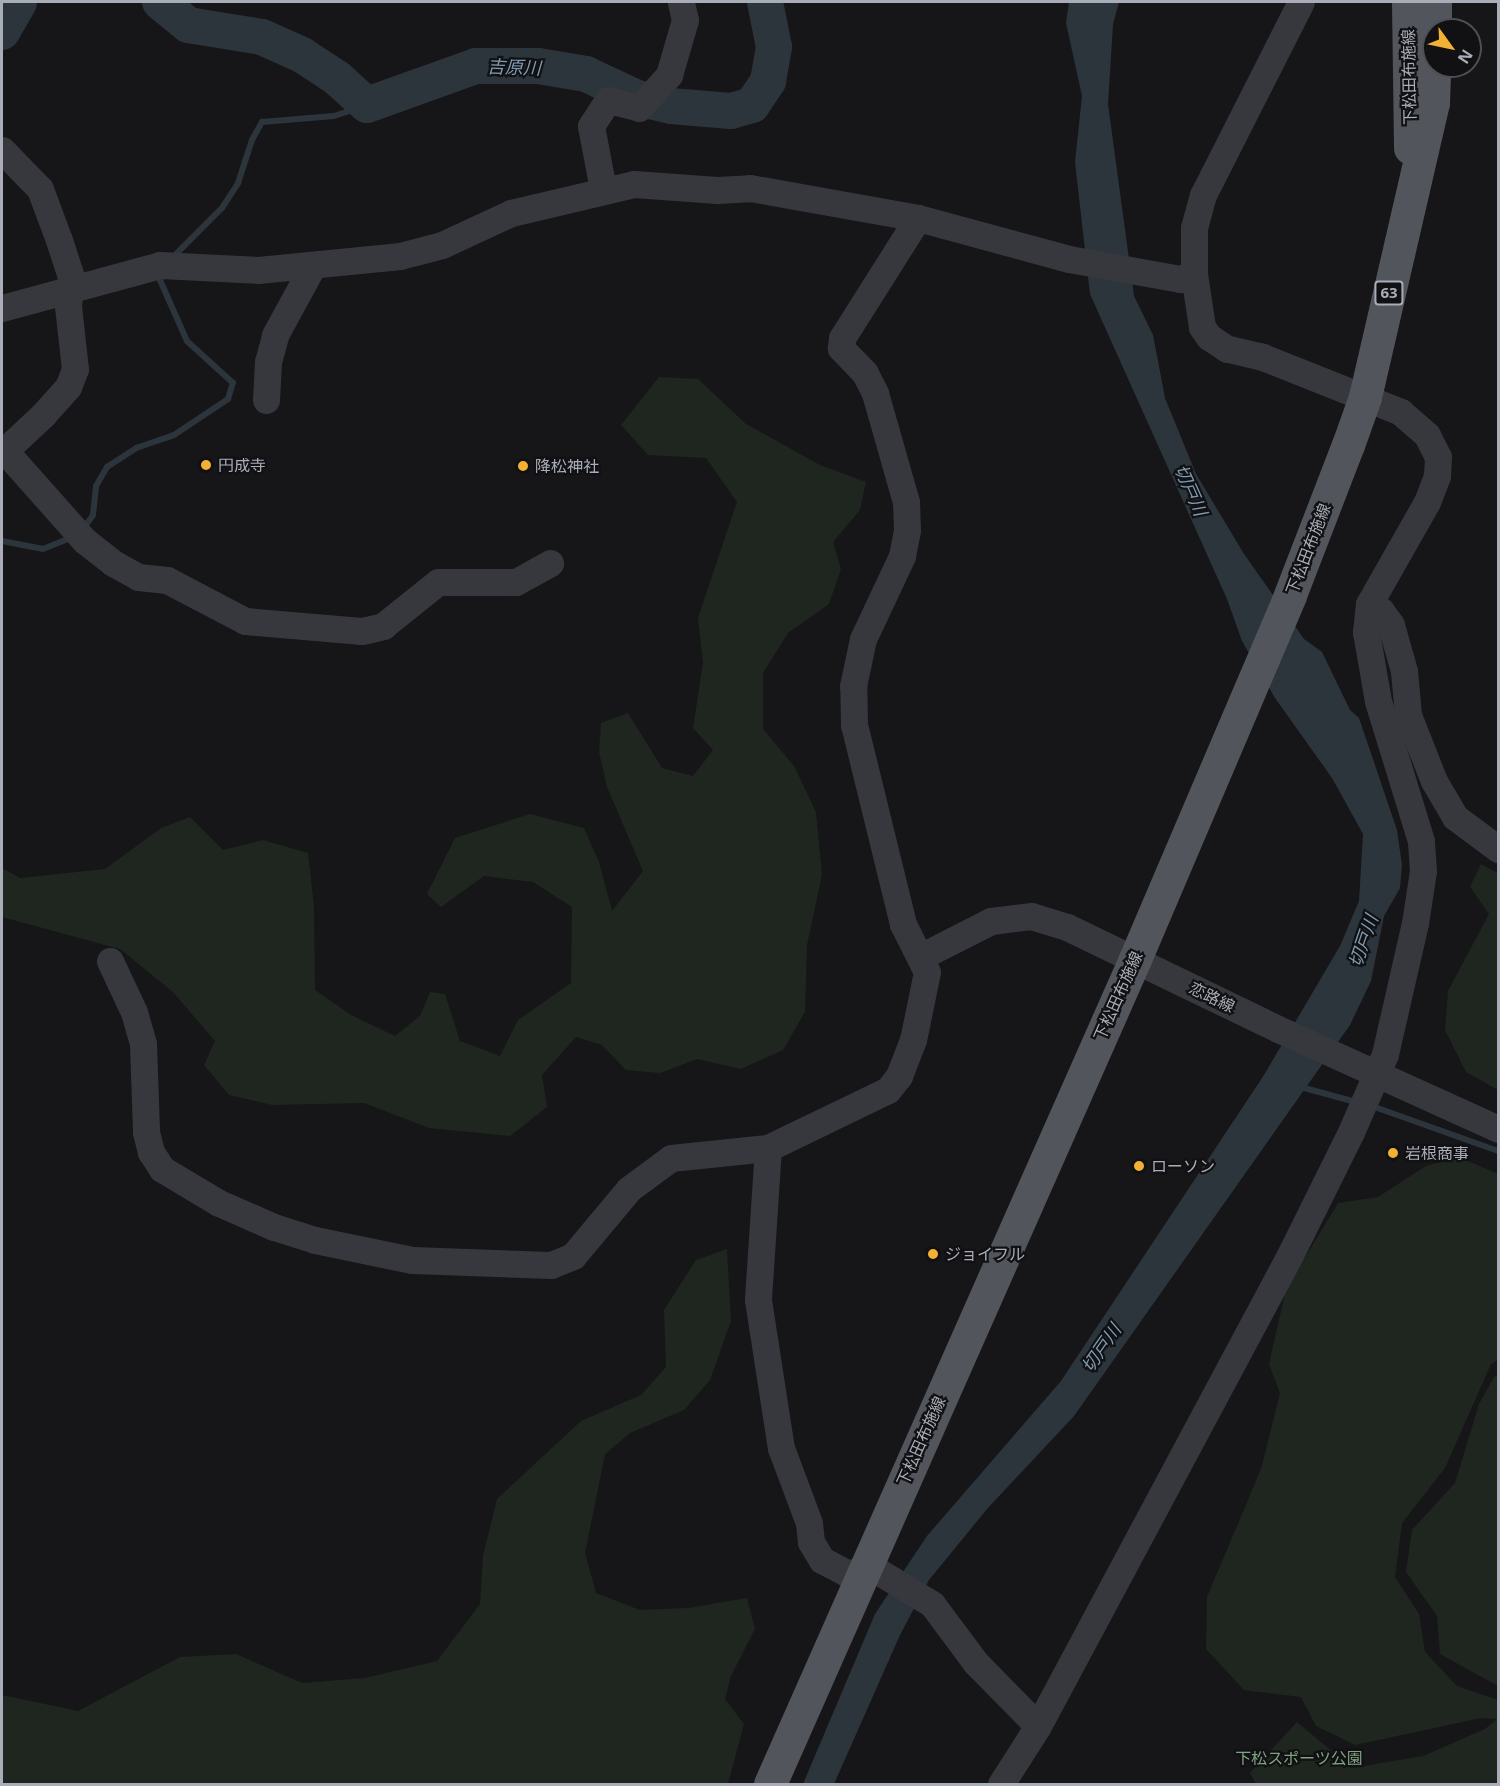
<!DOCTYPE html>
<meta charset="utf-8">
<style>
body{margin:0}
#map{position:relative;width:1500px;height:1786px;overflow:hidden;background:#161618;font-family:"Open Sans","Noto Sans JP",sans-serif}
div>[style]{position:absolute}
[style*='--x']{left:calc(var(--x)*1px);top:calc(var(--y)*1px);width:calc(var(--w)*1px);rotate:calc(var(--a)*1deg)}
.green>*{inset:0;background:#1e261f}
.water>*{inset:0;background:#2c353c}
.stream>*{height:6px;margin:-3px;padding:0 3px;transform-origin:3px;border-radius:3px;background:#2c353c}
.river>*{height:36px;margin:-18px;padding:0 18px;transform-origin:18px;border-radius:18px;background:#2c353c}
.minor>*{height:27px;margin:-13.5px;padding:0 13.5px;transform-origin:13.5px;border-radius:13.5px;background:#37383d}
.major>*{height:33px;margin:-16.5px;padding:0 16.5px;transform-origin:16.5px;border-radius:16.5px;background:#53555c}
.dots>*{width:16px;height:16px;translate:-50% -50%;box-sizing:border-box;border:3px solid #111113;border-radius:50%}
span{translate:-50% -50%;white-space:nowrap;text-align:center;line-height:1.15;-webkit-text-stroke:4.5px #111113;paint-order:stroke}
.shield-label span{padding:2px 4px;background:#111113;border:2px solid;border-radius:4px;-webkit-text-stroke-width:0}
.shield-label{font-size:15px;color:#a8adb8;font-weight:700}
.street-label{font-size:16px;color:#a8adb8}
.poi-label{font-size:16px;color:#a8adb8}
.left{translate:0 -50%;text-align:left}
.park-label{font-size:16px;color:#7fa381}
.water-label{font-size:18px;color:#7f9bb3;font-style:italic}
.frame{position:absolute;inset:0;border:3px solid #a8adb8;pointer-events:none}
.north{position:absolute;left:1422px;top:18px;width:60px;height:60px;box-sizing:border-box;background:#111113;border:2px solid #4d4f55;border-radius:50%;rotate:123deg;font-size:16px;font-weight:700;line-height:24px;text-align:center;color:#a8adb8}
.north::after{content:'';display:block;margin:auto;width:21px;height:27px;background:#f2b134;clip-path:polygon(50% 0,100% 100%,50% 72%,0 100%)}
</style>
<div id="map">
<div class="green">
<i style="clip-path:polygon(659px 377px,698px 379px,746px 424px,820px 465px,866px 482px,860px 510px,833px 542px,841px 569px,829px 604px,788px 633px,763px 673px,763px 729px,794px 766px,816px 812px,822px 875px,807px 945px,805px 1012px,783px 1050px,741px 1069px,697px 1059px,660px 1073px,626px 1070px,602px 1045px,576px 1037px,542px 1075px,547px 1107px,510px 1136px,429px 1128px,364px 1103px,272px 1105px,229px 1095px,204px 1065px,215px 1041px,173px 992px,120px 949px,2px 917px,2px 868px,20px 878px,105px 869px,161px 828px,190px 817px,223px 850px,263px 840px,308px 853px,314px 906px,315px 990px,351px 1015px,395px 1036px,420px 1016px,430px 992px,445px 994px,460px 1041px,500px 1056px,518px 1020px,571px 983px,572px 907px,533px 882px,484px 876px,441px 907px,427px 894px,455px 838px,530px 814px,584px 828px,599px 862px,612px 911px,643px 871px,607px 787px,599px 752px,601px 723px,628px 713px,662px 768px,693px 776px,713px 750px,693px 728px,703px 663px,698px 618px,737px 502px,706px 458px,648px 455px,621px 425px)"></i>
<i style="clip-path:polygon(1481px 864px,1498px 873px,1498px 1090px,1466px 1072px,1445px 1030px,1448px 991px,1489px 914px,1470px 887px)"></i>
<i style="clip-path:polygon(1459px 1157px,1498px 1174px,1498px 1360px,1491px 1364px,1445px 1468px,1402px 1523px,1395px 1577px,1419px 1614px,1425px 1652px,1457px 1686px,1498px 1700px,1498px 1784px,1256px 1784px,1250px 1773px,1297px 1722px,1352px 1768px,1423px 1756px,1485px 1729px,1497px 1719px,1481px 1718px,1355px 1745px,1316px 1726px,1301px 1697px,1244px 1690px,1206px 1649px,1207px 1597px,1261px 1469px,1280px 1393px,1269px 1364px,1286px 1289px,1338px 1203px,1378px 1197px,1426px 1166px)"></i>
<i style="clip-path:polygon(727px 1249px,731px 1321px,710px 1380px,684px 1410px,630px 1433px,605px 1454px,585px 1553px,596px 1593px,640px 1610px,688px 1608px,747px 1598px,755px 1629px,731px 1676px,725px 1699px,744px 1724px,728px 1784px,2px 1784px,2px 1695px,78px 1711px,180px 1657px,236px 1654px,302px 1683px,365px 1678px,437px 1661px,480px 1604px,483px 1556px,497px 1499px,581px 1421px,641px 1395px,666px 1367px,664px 1310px,696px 1260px)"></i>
<i style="clip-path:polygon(1498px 1376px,1498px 1686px,1440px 1654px,1437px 1616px,1406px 1572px,1412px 1530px,1455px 1483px,1479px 1404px,1494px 1377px)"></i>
</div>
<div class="water">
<i style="clip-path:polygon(1069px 2px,1119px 2px,1113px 24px,1108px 104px,1134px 296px,1153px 335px,1165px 398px,1196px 474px,1244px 554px,1304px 639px,1322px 652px,1350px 710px,1359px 718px,1397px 830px,1402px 865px,1400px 888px,1384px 916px,1371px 981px,1350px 1025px,1074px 1416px,987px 1509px,929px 1580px,900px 1635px,834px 1784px,803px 1784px,875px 1614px,927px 1536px,1061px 1381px,1264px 1075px,1340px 946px,1359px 901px,1363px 834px,1332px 778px,1275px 698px,1242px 641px,1227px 599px,1090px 294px,1075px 162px,1082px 96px,1066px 23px)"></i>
</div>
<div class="stream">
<i style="--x:173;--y:257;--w:69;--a:-45"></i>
<i style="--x:222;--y:208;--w:30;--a:-57"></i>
<i style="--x:238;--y:183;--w:45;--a:-72"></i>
<i style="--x:252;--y:140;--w:21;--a:-61"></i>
<i style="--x:262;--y:122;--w:72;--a:-4.8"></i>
<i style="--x:334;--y:116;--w:35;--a:-18"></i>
<i style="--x:83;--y:529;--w:17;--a:-54"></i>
<i style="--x:93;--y:515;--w:29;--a:-84"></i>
<i style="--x:96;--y:486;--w:22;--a:-60"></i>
<i style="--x:107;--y:467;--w:35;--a:-33"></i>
<i style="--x:136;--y:448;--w:40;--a:-18.9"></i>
<i style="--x:174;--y:435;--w:65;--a:-33.7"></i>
<i style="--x:228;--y:399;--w:17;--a:-73"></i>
<i style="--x:233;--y:383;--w:62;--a:-137.6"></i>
<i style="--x:187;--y:341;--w:67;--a:-113.9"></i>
<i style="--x:160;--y:280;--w:8;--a:-60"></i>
<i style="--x:2;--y:541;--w:42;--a:11"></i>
<i style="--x:43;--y:549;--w:31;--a:-22"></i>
<i style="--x:1297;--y:1086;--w:61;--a:15.2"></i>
<i style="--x:1369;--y:1105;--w:137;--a:19.6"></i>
</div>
<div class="river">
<i style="--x:160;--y:2;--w:36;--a:39"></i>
<i style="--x:188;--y:25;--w:75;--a:9.2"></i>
<i style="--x:262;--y:37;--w:44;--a:24.2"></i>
<i style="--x:302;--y:55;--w:42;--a:33.3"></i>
<i style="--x:337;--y:78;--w:40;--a:42"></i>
<i style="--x:367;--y:105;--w:116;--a:-19.7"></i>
<i style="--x:476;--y:66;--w:62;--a:0"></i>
<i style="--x:538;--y:66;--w:49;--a:9.5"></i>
<i style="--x:586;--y:74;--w:56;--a:25.2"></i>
<i style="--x:637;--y:98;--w:35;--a:13"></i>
<i style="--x:671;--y:106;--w:60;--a:4.8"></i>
<i style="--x:731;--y:111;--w:22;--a:-16"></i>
<i style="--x:752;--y:105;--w:29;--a:-56"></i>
<i style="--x:768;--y:81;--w:35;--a:-80"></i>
<i style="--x:774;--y:47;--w:46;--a:-101.3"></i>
<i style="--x:2;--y:32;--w:34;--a:-60"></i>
</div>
<div class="minor">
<i style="--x:2;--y:150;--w:54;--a:45.7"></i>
<i style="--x:40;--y:189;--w:54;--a:69.6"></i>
<i style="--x:59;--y:240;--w:39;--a:72"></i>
<i style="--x:71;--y:277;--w:29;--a:96"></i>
<i style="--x:68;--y:306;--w:63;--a:83.7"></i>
<i style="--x:75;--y:369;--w:19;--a:111"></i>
<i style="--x:68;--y:387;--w:36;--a:132"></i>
<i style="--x:44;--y:414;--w:57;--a:137.1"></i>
<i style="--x:603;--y:189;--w:64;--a:-100.8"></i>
<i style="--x:591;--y:126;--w:31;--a:-57"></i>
<i style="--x:608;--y:100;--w:32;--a:14"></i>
<i style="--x:639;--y:108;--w:45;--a:-47.7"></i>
<i style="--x:669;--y:75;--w:57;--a:-73.8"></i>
<i style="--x:685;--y:20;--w:18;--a:-103"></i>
<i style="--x:2;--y:308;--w:164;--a:-15.2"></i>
<i style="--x:160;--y:265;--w:98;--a:2.9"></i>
<i style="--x:258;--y:270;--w:143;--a:-5.6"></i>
<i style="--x:400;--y:256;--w:43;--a:-14.7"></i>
<i style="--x:442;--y:245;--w:76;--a:-24.9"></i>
<i style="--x:511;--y:213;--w:126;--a:-13.3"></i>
<i style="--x:634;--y:184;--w:83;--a:4.1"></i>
<i style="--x:717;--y:190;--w:33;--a:-3"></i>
<i style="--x:750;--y:188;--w:171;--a:10.1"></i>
<i style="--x:918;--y:218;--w:156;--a:15.2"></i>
<i style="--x:1069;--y:259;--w:113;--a:10.2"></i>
<i style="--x:1180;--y:279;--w:15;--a:-20"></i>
<i style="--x:266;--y:400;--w:38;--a:-87"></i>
<i style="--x:268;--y:362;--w:28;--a:-75"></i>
<i style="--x:275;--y:335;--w:77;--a:-61.4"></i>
<i style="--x:5;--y:451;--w:120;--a:48.4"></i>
<i style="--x:85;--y:541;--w:36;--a:38"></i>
<i style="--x:113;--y:563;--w:29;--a:29"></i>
<i style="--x:138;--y:577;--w:29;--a:6"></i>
<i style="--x:167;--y:580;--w:88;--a:27.7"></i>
<i style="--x:245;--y:621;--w:117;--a:4.9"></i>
<i style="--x:362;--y:631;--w:22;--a:-13"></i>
<i style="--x:383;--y:626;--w:70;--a:-38.7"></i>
<i style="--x:438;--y:582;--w:78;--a:0"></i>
<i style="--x:516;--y:582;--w:39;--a:-29"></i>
<i style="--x:1369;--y:604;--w:14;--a:30"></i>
<i style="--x:1381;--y:611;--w:17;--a:54"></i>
<i style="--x:1391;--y:625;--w:48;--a:74.2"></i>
<i style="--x:1404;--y:671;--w:44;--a:84.8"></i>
<i style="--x:1408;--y:715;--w:71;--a:68.5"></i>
<i style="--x:1434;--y:781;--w:42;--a:59.7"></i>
<i style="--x:1455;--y:817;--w:54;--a:36.7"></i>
<i style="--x:922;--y:956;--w:77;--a:-26.9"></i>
<i style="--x:991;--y:921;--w:40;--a:-7.1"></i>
<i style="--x:1031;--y:916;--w:38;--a:17"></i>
<i style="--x:1067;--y:927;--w:234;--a:25.8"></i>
<i style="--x:1278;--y:1029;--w:242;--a:24.4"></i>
<i style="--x:110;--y:961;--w:56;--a:64.8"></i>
<i style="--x:134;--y:1012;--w:33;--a:74"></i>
<i style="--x:143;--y:1044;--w:88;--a:88"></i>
<i style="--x:146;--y:1132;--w:21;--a:76"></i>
<i style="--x:151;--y:1152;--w:20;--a:57"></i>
<i style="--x:162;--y:1169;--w:66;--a:30.8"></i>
<i style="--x:219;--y:1203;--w:60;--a:23.6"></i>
<i style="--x:274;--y:1227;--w:43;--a:17.6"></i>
<i style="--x:315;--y:1240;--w:99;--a:11.7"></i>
<i style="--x:412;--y:1260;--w:139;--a:2.1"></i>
<i style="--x:551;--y:1265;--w:24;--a:-22"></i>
<i style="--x:573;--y:1256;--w:87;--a:-50.1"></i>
<i style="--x:629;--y:1189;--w:52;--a:-36.4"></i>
<i style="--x:671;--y:1158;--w:98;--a:-5.9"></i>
<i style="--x:768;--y:1148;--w:133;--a:-25.8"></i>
<i style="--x:888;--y:1090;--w:18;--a:-52"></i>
<i style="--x:899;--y:1076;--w:39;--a:-69"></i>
<i style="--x:913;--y:1040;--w:69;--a:-78.4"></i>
<i style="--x:927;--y:972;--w:54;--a:-116.6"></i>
<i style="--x:903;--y:924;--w:205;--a:-103.8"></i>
<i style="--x:854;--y:725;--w:39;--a:-91"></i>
<i style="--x:853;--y:686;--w:48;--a:-78"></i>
<i style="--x:863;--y:639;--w:92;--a:-64.8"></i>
<i style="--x:902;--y:556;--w:26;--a:-79"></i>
<i style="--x:907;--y:530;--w:28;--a:-92"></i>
<i style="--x:906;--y:502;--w:113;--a:-105.9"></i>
<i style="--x:875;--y:393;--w:22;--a:-117"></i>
<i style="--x:865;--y:373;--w:35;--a:-134"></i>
<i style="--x:841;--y:348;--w:10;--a:-84"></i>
<i style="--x:842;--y:338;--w:142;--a:-57.7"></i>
<i style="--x:768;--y:1148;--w:152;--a:93.8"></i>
<i style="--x:758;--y:1300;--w:150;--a:81.2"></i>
<i style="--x:781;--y:1448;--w:80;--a:69.5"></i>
<i style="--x:809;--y:1523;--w:19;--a:84"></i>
<i style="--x:811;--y:1542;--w:21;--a:59"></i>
<i style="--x:822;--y:1560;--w:27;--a:28"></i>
<i style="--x:846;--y:1573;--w:30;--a:-6"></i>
<i style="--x:876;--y:1570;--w:66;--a:31.3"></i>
<i style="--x:932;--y:1604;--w:74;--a:53.3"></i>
<i style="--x:976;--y:1663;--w:88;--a:45.5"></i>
<i style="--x:1001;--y:1784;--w:69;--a:-57.5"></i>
<i style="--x:1038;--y:1726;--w:534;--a:-61.85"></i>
<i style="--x:1290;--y:1255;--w:137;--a:-63.6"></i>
<i style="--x:1351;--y:1132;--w:85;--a:-66.4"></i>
<i style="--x:1385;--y:1054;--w:134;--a:-77.1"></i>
<i style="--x:1415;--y:923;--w:53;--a:-81.3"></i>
<i style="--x:1423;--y:871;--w:30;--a:-94"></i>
<i style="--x:1421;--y:841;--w:146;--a:-107.1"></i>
<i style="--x:1378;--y:701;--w:70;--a:-99.9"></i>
<i style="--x:1366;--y:632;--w:28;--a:-84"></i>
<i style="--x:1369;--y:604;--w:117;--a:-60.4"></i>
<i style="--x:1427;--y:502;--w:28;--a:-69"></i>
<i style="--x:1437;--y:476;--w:19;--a:-87"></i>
<i style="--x:1438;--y:457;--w:25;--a:-117"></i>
<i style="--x:1427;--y:435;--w:35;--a:-139"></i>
<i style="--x:1401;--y:412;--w:149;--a:-158.3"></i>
<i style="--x:1263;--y:357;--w:37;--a:-167"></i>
<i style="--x:1227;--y:349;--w:22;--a:-146"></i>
<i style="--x:1209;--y:337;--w:12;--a:-125"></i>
<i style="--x:1202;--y:327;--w:54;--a:-98.6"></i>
<i style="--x:1194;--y:274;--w:46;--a:-90"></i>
<i style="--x:1194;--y:228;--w:34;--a:-75"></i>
<i style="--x:1203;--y:195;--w:216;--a:-63.1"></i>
</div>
<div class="major">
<i style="--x:1408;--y:2;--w:146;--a:89.2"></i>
<i style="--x:1435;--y:30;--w:28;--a:-90"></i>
<i style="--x:770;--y:1784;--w:902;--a:-66.13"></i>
<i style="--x:1135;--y:959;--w:396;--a:-66.9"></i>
<i style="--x:1290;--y:595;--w:161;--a:-68.9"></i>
<i style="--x:1348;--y:445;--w:51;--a:-70.5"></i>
<i style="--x:1365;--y:397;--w:302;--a:-77"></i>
<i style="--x:1433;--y:103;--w:37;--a:-88"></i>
</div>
<div class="dots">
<i style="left:206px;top:465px;background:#f2b134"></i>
<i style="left:523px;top:466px;background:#f2b134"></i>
<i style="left:1393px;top:1153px;background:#f2b134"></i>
<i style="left:1139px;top:1166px;background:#f2b134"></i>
<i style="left:933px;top:1254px;background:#f2b134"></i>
</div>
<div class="shield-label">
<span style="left:1389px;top:293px">63</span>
</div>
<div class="street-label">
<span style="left:1409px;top:77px;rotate:-91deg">下松田布施線</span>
<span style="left:1308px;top:549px;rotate:-69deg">下松田布施線</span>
<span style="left:1118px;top:996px;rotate:-66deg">下松田布施線</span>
<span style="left:1212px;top:997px;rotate:26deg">恋路線</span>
<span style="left:921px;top:1441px;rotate:-66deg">下松田布施線</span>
</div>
<div class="poi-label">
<span class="left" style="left:218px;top:465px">円成寺</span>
<span class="left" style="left:535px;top:466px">降松神社</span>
<span class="left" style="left:1405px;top:1153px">岩根商事</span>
<span class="left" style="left:1151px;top:1166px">ローソン</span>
<span class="left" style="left:945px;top:1254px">ジョイフル</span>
</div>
<div class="park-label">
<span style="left:1299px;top:1758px">下松スポーツ公園</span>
</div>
<div class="water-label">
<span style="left:514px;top:67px;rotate:2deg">吉原川</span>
<span style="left:1191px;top:490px;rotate:66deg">切戸川</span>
<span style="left:1363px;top:941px;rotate:-71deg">切戸川</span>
<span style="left:1101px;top:1348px;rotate:-55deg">切戸川</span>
</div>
<div class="frame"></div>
<div class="north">N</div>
</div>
